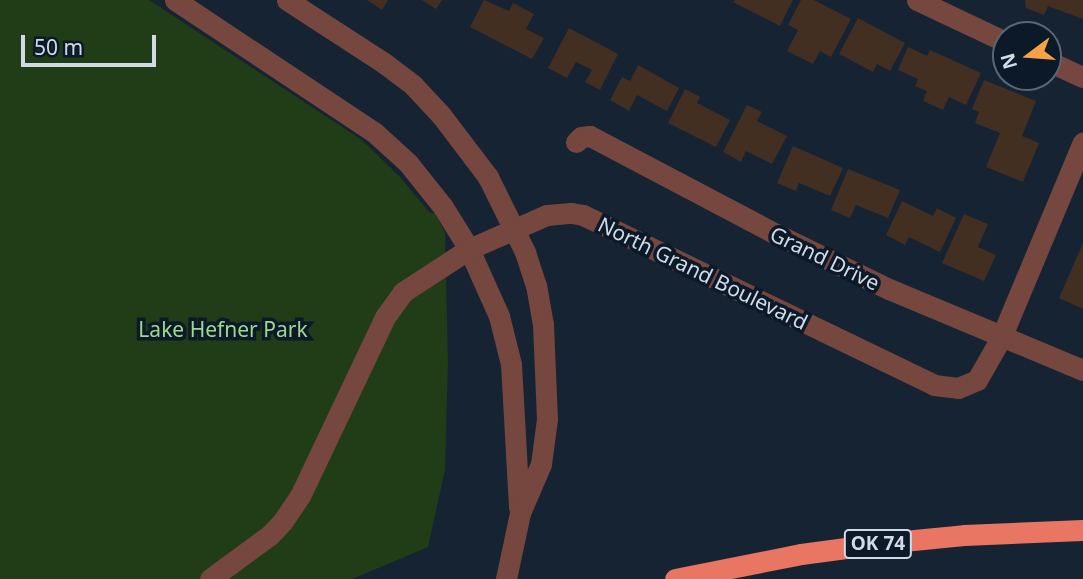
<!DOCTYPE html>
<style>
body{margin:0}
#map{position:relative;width:1083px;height:579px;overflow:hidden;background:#152333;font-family:"Noto Sans",sans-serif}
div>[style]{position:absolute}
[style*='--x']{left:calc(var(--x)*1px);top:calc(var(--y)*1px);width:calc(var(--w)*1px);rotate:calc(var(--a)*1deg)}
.green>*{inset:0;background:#213d17}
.building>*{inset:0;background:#422f21}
.minor>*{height:21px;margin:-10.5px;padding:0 10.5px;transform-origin:10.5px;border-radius:10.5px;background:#75473e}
.highway>*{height:21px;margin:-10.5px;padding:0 10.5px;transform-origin:10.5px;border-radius:10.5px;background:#e87662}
span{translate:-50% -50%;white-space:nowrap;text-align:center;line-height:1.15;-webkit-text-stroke:7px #0c1929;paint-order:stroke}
.shield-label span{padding:2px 5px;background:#0c1929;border:2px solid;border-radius:5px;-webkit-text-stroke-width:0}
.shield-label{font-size:19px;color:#d1dae5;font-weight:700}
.street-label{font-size:21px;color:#d1dae5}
.park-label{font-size:21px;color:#a0d78d}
.north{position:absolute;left:992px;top:21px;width:70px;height:70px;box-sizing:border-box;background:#0c1929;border:2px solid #5b6674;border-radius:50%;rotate:254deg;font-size:19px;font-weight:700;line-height:28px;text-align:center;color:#d1dae5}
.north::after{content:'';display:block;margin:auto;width:24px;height:32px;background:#f5a246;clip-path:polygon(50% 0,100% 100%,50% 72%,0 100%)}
.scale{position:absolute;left:21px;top:35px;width:135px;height:32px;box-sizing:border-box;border:4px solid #d1dae5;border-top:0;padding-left:9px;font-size:21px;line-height:24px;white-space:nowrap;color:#d1dae5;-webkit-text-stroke:5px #0c1929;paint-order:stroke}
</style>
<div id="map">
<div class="green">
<i style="clip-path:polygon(0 0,149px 0,362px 140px,400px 177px,429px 212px,435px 214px,445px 232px,448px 362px,445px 470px,428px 547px,352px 579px,0 579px)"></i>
</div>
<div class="building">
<i style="clip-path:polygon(367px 0,388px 0,382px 10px)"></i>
<i style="clip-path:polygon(422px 0,442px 0,436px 9px)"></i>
<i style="clip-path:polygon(484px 0,509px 11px,513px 3px,534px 14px,526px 29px,544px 38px,532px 59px,470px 27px)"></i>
<i style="clip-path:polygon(735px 0,793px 0,780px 26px,733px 2px)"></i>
<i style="clip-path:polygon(801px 0,814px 0,851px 19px,831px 57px,820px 51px,813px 64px,787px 51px,798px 30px,788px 25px)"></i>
<i style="clip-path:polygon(1025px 0,1083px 0,1083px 19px,1048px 6px,1044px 15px,1026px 8px)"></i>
<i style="clip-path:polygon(858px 18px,905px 43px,890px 71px,877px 64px,873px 72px,839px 54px)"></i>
<i style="clip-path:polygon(569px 28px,618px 54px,600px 90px,585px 82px,592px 70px,576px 62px,567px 78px,548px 68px)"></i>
<i style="clip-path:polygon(908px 47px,927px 56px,930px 50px,981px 73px,966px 105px,949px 97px,943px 110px,923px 101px,927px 91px,915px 86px,918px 79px,898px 70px)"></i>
<i style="clip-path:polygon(638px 65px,679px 88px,667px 111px,637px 95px,629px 111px,610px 100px,622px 77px,630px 81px)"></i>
<i style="clip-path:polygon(984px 80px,1036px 101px,1022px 136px,1039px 143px,1023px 182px,986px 167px,1000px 133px,975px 123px,979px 112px,972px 109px)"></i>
<i style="clip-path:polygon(685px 89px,700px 97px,697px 103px,730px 120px,716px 147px,668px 123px)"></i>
<i style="clip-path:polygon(747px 105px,762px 112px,757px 121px,787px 136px,772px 164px,746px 151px,741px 162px,723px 152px)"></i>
<i style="clip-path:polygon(793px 146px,843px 168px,830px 196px,799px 183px,796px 191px,777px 183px)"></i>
<i style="clip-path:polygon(848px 169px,900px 190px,888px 218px,856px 205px,850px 218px,831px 210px)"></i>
<i style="clip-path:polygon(902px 201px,933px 216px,937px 208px,956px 218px,940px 252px,909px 237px,905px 245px,886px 235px)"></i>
<i style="clip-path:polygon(964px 214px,988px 224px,978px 247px,996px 255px,984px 281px,942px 263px)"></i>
<i style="clip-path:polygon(1083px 243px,1083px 309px,1059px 298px)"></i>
</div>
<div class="minor">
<i style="--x:175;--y:0;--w:239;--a:33.6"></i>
<i style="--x:374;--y:132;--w:46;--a:42.4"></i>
<i style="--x:408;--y:163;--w:56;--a:51.5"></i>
<i style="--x:443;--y:207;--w:49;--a:58.2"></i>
<i style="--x:469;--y:249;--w:73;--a:65.9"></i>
<i style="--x:499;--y:316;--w:49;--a:76"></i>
<i style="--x:511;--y:364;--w:144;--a:86.8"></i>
<i style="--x:287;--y:0;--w:116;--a:33"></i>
<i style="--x:384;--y:63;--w:36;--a:37"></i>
<i style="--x:413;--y:85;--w:41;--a:47"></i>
<i style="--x:441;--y:115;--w:78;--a:52.8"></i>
<i style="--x:488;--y:177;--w:84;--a:63.7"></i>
<i style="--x:525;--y:252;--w:35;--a:72"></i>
<i style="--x:536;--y:285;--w:40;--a:80"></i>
<i style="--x:543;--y:324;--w:95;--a:87.6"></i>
<i style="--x:547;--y:419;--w:45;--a:97.6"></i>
<i style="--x:541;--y:464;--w:53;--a:113.2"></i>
<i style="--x:520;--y:513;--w:67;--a:102"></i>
<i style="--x:917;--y:0;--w:98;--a:25.3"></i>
<i style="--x:1048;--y:61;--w:38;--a:25"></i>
<i style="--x:576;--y:142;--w:7;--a:-45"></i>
<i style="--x:581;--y:137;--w:9;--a:-6"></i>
<i style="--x:590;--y:136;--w:210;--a:27.8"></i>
<i style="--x:776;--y:234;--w:126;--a:26"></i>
<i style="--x:889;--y:289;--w:210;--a:22.7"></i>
<i style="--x:210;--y:579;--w:74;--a:-36.3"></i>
<i style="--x:270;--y:535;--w:19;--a:-47"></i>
<i style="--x:283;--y:521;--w:30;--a:-56"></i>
<i style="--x:300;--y:496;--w:198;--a:-64.6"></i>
<i style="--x:385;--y:317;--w:31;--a:-54"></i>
<i style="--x:403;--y:292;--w:79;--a:-33.1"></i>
<i style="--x:469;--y:249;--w:85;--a:-23.6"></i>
<i style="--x:547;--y:215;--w:24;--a:-5"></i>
<i style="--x:571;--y:213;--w:12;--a:9"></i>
<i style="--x:583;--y:215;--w:390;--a:25.8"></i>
<i style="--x:934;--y:385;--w:24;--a:7"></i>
<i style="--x:958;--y:388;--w:21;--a:-23"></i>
<i style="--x:977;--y:380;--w:48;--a:-60.3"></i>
<i style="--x:1001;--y:338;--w:212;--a:-67.3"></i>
</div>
<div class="highway">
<i style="--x:675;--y:579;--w:128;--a:-11.2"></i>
<i style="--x:801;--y:554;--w:83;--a:-7.6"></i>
<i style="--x:883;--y:543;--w:81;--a:-5.6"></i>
<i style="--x:964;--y:535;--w:119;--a:-2.4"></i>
</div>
<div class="shield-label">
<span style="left:878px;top:544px">OK 74</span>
</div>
<div class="street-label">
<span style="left:825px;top:258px;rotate:26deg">Grand Drive</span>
<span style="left:703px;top:273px;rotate:26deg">North Grand Boulevard</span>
</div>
<div class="park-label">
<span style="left:223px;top:329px">Lake Hefner Park</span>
</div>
<div class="north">N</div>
<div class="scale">50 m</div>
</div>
